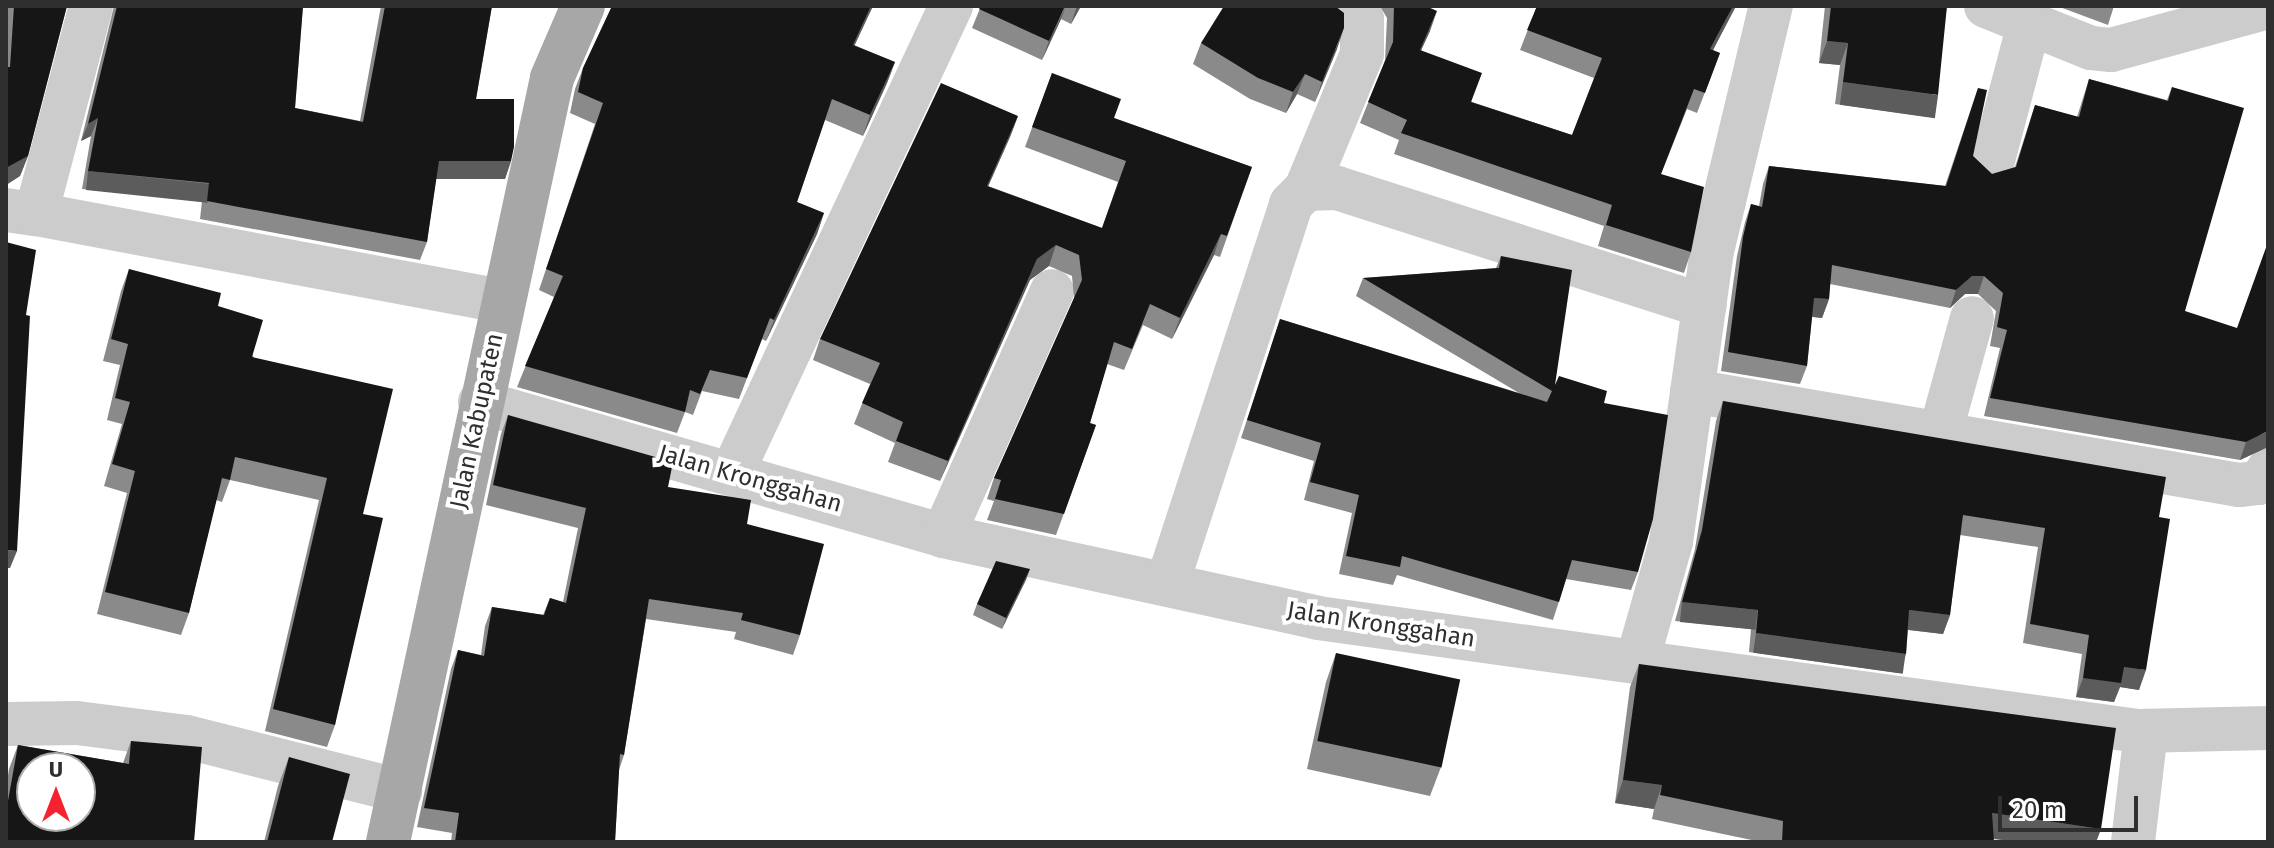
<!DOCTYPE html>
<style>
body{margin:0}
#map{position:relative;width:2274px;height:848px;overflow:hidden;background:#fff;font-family:"Fira Sans",sans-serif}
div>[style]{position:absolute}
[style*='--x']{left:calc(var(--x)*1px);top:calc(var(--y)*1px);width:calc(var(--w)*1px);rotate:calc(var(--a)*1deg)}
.minor>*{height:44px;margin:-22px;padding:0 22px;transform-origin:22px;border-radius:22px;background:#ccc}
.major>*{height:44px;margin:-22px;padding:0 22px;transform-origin:22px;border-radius:22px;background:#a7a7a7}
.wall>*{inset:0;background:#8a8a8a}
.shaded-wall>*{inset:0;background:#5c5c5c;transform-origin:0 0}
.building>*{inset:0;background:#161616;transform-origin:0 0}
span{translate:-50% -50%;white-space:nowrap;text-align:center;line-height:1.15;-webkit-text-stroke:8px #fff;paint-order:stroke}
.street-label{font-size:24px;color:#2f2f2f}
.frame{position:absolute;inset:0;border:8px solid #2f2f2f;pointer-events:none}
.north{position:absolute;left:16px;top:752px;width:80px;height:80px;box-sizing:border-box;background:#fff;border:2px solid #acacac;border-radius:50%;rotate:0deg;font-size:22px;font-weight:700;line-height:32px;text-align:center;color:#2f2f2f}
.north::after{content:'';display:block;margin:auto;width:28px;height:36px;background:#f52330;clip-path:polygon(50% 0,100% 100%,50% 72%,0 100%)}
.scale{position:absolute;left:1998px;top:796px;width:140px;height:36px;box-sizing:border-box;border:4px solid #2f2f2f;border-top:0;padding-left:10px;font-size:24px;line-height:28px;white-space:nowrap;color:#2f2f2f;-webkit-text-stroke:6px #fff;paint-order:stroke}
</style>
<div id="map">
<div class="minor">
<i style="--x:1986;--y:6;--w:113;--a:21.8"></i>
<i style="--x:2091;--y:48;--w:20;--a:6"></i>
<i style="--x:2111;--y:50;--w:163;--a:-15.3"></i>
<i style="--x:1991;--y:168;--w:149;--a:-75.2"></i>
<i style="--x:1306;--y:189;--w:146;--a:-67.5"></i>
<i style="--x:1362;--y:54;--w:35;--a:-90"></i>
<i style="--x:1362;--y:19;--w:27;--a:-152"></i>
<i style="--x:6;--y:210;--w:30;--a:8"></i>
<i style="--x:36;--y:214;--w:215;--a:-75.2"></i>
<i style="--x:36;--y:214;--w:474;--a:10.6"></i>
<i style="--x:1692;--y:391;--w:555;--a:9.75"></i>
<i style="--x:2239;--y:485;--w:20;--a:-6"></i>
<i style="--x:2259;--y:483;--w:16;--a:-55"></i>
<i style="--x:480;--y:402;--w:482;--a:16.1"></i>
<i style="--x:943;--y:536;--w:384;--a:12.3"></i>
<i style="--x:1318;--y:618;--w:322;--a:7.9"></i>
<i style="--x:1637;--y:662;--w:125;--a:-74.2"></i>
<i style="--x:1671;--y:542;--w:294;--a:-82"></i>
<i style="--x:1712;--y:251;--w:252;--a:-76.5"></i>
<i style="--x:1940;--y:434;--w:120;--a:-74.6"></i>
<i style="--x:733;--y:471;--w:514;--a:-64.88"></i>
<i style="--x:943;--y:536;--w:268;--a:-66"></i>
<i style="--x:1167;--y:584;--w:400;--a:-71.9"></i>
<i style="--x:1291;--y:204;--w:21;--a:-45"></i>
<i style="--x:1306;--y:189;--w:31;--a:-2"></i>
<i style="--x:1337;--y:188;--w:386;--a:17.8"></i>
<i style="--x:1637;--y:662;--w:506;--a:7.84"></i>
<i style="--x:2138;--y:731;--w:130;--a:-1.3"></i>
<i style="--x:6;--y:724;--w:71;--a:-0.8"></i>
<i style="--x:77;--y:723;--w:111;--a:7.3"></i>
<i style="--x:187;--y:737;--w:220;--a:14.2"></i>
<i style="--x:2133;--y:842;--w:112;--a:-83.3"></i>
</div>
<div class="major">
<i style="--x:388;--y:842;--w:781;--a:-77.88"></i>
<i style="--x:552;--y:78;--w:78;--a:-66.7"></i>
</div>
<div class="wall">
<i style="clip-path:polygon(7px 6px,67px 6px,28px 156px,20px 176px,6px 185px,6px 30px)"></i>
<i style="clip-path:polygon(114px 6px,303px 6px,295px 108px,360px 121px,381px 6px,492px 6px,476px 99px,511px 161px,505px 179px,436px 179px,427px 242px,420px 260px,200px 219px,202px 201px,82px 189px,91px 136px,81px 141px)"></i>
<i style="clip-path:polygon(612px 6px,873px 6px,854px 45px,895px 62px,887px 83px,863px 136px,825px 120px,797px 202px,824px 213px,817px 234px,766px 341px,762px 339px,739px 399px,702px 391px,693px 415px,685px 412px,677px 433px,517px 387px,554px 297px,539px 290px,595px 124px,570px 113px,575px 89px,583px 68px)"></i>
<i style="clip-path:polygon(981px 6px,1081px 6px,1071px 24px,1061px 19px,1042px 60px,972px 28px)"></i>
<i style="clip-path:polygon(1380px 6px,1426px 6px,1430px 31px,1421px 50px,1472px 102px,1572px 135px,1594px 78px,1520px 50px,1537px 6px,1736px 6px,1713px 50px,1720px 53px,1697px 113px,1687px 109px,1661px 174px,1691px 252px,1684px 273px,1598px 246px,1604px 226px,1394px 154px,1399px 140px,1360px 123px,1385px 60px,1387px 18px)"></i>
<i style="clip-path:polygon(1825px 6px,1947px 6px,1929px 117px,1835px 104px,1840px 65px,1819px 63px)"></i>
<i style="clip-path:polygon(2057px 6px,2114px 6px,2108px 25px)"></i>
<i style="clip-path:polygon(1201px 43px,1337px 49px,1315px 102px,1297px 94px,1286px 113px,1250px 99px,1193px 64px)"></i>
<i style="clip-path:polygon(1052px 73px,1114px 118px,1252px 167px,1220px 257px,1214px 255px,1172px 339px,1143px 325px,1124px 370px,1107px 364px,1090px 423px,1096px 425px,1056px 535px,987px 520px,994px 501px,987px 499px,994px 478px,1074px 298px,1072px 276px,1049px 266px,1030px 280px,940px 481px,888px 462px,895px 443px,854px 424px,870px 384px,813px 360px,820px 339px,1018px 116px,1010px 137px,988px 186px,1102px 228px,1118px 182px,1025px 147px)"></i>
<i style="clip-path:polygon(2089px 79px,2167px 100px,2172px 87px,2185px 311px,2268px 447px,2240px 460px,1984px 416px,2000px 348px,1990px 346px,1996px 311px,1978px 294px,1965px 294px,1950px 308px,1830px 284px,1829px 299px,1822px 318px,1812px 317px,1807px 366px,1800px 384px,1721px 371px,1737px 256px,1745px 222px,1751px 204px,1759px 206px,1763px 184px,1769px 166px,1945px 186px,1978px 88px,1973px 156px,1992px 174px,2015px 167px,2035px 105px,2077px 117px)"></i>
<i style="clip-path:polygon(1501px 256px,1555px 385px,1604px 403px,1638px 572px,1631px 590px,1566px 579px,1553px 620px,1397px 575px,1393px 585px,1339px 574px,1352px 513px,1304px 500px,1314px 461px,1241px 438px,1280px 319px,1519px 393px,1356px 296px,1363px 278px,1496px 268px)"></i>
<i style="clip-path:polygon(129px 269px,218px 306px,363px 514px,335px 725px,327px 747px,265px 731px,319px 500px,230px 480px,222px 502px,216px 500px,189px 613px,181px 635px,97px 614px,127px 493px,104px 486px,122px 424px,107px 420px,120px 365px,103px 361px,121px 291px)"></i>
<i style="clip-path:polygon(1723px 401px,2159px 517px,2139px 690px,2120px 687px,2114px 702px,2076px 697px,2082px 654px,2023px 643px,2038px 547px,1960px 535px,1950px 615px,1943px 634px,1908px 630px,1906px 654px,1899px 673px,1749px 652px,1751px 629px,1675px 621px,1695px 549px,1716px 421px)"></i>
<i style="clip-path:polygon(508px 415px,747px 524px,800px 635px,793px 655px,734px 639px,736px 632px,646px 619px,624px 755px,619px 770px,615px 842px,451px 842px,452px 833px,417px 827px,451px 669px,458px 650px,481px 655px,485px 626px,492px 607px,543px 615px,550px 598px,563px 602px,578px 528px,486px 505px,501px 434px)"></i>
<i style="clip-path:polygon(1030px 569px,1002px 629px,973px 615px,977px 604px)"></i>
<i style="clip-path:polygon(1336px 653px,1441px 767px,1430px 796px,1307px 769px,1326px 682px)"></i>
<i style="clip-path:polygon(1639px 664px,2101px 829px,2096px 842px,2017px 842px,1993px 839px,1994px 842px,1761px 842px,1652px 819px,1654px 809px,1615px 803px,1630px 687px)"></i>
<i style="clip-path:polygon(131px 741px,194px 842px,6px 842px,6px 788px,9px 769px,18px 745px,123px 763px)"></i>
<i style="clip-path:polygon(289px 757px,332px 842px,264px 842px,278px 786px)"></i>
</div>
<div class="shaded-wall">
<i style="clip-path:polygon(871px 6px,873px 6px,845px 66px,853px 45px)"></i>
<i style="clip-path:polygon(1066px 6px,1061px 19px,1042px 60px,1049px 41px)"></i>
<i style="clip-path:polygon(1077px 6px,1081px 6px,1071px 24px)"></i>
<i style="clip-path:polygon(1733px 6px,1736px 6px,1703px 69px,1710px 49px)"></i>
<i style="clip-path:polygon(1437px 11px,1430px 31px,1412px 70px,1420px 50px)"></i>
<i style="clip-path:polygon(1344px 28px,1337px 49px,1315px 102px,1322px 82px)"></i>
<i style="clip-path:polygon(1827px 41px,1848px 43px,1840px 65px,1819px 63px)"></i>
<i style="clip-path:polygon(895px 62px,887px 83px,863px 136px,870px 115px)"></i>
<i style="clip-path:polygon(1305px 74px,1297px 94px,1286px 113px,1293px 92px)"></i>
<i style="left:1843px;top:82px;width:96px;height:23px;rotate:8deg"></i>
<i style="clip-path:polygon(1018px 116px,1010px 137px,979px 207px,987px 186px)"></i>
<i style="clip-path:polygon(98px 118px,91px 136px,81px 141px,88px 124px)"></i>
<i style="clip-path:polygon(28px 156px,20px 176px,6px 185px,6px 168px)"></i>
<i style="clip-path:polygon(439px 161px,511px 161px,505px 179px,432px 179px)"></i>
<i style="left:88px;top:171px;width:122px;height:19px;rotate:6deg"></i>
<i style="clip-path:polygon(824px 213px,817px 234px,766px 341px,774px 320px)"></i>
<i style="clip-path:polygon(1221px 234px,1214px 255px,1172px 339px,1180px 318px)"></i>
<i style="clip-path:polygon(1056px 245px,1049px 266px,1030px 280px,940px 481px,948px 461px,1037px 259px)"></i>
<i style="clip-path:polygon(1972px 276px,1984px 276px,1978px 294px,1965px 294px,1950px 308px,1956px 290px)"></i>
<i style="clip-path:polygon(1814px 298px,1829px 299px,1822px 318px,1807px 316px)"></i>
<i style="clip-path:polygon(2268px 431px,2268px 447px,2240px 460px,2246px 442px)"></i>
<i style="clip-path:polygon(6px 550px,17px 551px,10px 568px,6px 568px)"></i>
<i style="clip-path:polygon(1030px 569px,1026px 580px,1002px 629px,1006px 618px)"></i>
<i style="left:1682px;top:602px;width:76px;height:20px;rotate:6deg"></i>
<i style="clip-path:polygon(1909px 610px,1950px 615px,1943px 634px,1902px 629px)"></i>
<i style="left:1756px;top:633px;width:151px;height:20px;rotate:8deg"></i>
<i style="clip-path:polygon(2124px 667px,2146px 670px,2139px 690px,2120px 687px,2114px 702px,2076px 697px,2083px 678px)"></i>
<i style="clip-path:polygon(1623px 780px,1662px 785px,1654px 809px,1615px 803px)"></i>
<i style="clip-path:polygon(1992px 813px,2101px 829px,2096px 842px,2017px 842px,1983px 837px)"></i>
</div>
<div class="building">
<i style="clip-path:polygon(14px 6px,67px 6px,28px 156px,6px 168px,6px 67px,10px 67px)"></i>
<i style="clip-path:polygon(117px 6px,303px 6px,295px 108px,363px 122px,385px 6px,492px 6px,476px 99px,514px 99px,514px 147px,511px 161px,439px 161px,427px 242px,207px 201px,209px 183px,88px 171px,98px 118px,88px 124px)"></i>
<i style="clip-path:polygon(612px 6px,871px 6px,853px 45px,895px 62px,870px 115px,832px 99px,797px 202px,824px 213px,774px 320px,770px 318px,747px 378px,710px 370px,700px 394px,690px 390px,685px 412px,525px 366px,563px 276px,546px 269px,603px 103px,578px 92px,583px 68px)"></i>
<i style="clip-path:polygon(981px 6px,1065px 6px,1049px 41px,979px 9px)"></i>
<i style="clip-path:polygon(1224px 6px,1335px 6px,1344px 13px,1344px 28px,1322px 82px,1305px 74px,1293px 92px,1258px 78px,1201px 43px)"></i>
<i style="clip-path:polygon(1394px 6px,1426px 6px,1437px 11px,1420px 50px,1482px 73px,1471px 102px,1572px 135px,1602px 58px,1527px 30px,1537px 6px,1733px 6px,1710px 49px,1720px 53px,1705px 93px,1694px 89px,1661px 174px,1704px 187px,1691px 252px,1606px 225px,1612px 205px,1401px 133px,1407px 120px,1368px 102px,1393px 42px)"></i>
<i style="clip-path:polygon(1831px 6px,1947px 6px,1938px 95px,1843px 82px,1848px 43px,1827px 41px)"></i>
<i style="clip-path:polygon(1052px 73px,1121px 99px,1114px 118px,1252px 167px,1227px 236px,1221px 234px,1180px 318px,1150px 304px,1132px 349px,1114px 342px,1090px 423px,1096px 425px,1064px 514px,995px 499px,1001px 480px,994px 478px,1082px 280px,1079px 255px,1056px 245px,1037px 259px,948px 461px,896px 441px,903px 422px,862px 403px,880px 363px,820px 339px,941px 83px,1018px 116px,987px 186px,1102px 228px,1126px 161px,1032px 127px)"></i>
<i style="clip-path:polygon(2089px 79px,2168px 101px,2172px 87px,2244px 108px,2185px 311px,2237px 328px,2268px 242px,2268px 431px,2246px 442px,1990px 398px,2007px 330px,1997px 327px,2003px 293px,1984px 276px,1972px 276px,1956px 290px,1832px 265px,1829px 299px,1814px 298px,1807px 366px,1728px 352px,1743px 237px,1751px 204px,1762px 207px,1769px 166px,1946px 186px,1978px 88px,1987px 90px,1973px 156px,1992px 174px,2016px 167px,2035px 105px,2079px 117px)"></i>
<i style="clip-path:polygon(6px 242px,36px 250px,26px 315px,30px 316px,17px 551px,6px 550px)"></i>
<i style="clip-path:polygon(1501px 256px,1572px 270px,1555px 385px,1559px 376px,1607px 391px,1604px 403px,1668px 415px,1653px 519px,1638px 572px,1572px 560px,1559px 602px,1402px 556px,1400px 567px,1346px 556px,1359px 495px,1310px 482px,1321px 443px,1247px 420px,1280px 319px,1547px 402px,1552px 391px,1363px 278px,1499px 268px)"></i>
<i style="clip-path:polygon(129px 269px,221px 293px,218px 306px,263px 320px,252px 357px,393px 389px,363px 514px,383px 518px,335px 725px,273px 709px,327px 478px,235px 457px,230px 480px,222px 478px,189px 613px,105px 592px,135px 471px,112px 464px,130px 402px,115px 398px,128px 344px,111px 339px)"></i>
<i style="clip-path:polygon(1723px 401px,2166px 477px,2159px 517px,2170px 519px,2146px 670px,2124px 667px,2121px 683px,2083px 678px,2089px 635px,2030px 624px,2045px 528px,1963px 515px,1950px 615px,1909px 610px,1906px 654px,1756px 633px,1758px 610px,1682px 602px,1702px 530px)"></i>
<i style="clip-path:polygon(508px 415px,673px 462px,668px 487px,751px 500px,747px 524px,824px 544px,800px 635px,741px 620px,743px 613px,649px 599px,624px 755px,620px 754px,615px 842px,455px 842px,459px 813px,424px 808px,458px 650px,484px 656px,492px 607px,544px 615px,550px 598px,566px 603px,586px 508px,493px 485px)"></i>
<i style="clip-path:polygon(996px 561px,1030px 569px,1006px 618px,977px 604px)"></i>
<i style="left:1336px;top:653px;width:127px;height:90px;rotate:12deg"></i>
<i style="clip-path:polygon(1639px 664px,2116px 728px,2101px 829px,1992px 813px,1994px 842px,1782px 842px,1783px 821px,1660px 795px,1662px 785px,1623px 780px)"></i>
<i style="clip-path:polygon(evenodd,131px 741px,202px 747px,194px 842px,6px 842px,6px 812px,18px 745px,129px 764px,131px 741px,32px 768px,80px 768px,80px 816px,32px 816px,32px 768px)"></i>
<i style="clip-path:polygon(289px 757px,350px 774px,332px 842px,267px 842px)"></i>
</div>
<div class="street-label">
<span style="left:477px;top:421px;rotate:-78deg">Jalan Kabupaten</span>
<span style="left:750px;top:479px;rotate:16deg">Jalan Kronggahan</span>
<span style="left:1381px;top:625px;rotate:9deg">Jalan Kronggahan</span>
</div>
<div class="frame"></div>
<div class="north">U</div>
<div class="scale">20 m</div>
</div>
